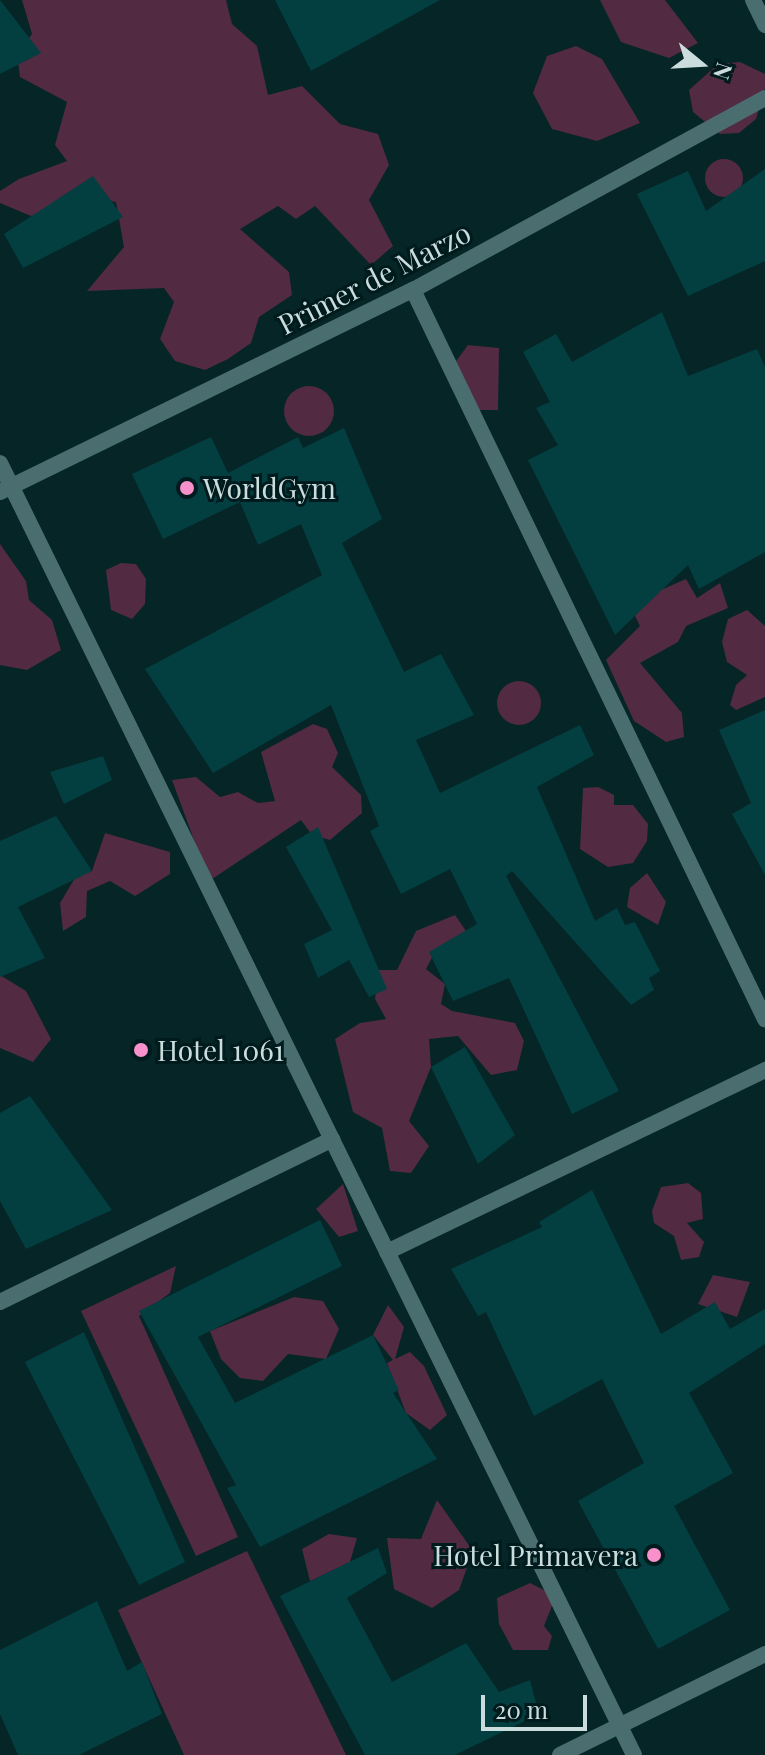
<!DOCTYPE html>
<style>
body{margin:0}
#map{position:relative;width:765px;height:1755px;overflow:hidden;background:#052526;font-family:"Playfair Display",serif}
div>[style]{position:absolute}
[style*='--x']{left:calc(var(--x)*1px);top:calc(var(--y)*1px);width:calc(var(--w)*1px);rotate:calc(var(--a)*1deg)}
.green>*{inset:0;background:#522a41}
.round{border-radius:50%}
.building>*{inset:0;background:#033f41}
.minor>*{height:16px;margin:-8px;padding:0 8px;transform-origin:8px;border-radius:8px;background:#4a6e70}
.dots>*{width:22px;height:22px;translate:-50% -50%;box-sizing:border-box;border:4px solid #001b1d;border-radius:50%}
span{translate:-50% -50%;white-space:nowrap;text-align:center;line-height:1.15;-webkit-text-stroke:6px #001b1d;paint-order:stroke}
.street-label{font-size:28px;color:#cbdcdd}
.poi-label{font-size:28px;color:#cbdcdd}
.left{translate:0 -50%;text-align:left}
.right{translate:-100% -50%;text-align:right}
.north{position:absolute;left:661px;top:24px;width:80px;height:80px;-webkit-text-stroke:6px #001b1d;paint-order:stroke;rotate:108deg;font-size:22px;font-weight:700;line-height:32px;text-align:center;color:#cbdcdd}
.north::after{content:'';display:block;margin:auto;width:28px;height:36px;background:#cbdcdd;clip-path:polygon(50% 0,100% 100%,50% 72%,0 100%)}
.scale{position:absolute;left:481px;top:1695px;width:106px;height:36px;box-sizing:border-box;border:4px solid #cbdcdd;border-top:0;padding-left:10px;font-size:24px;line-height:28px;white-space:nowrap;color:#cbdcdd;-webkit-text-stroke:6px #001b1d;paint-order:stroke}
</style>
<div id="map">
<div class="green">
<i style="clip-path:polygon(22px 0,226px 0,232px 24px,257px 46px,268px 95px,302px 86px,340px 124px,378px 134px,389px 165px,369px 200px,393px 246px,371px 265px,315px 206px,296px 219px,278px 206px,240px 229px,289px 272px,292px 295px,259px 317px,251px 343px,228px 359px,205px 370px,175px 361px,160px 339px,174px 302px,164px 288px,87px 291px,124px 247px,116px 202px,78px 196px,55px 213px,31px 216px,0 203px,0 191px,19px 179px,67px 161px,55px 145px,67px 102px,20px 77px,17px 54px,32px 34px)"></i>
<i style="clip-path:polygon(600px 0,665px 0,698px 43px,669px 58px,621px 42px)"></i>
<i style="clip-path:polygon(576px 46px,602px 59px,640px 123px,597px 141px,552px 129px,533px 93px,547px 56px)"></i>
<i style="clip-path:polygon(740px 62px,765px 74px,765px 88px,756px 119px,739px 133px,720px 134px,693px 112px,689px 90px,718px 64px)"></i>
<i class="round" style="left:705px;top:159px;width:38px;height:38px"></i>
<i style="clip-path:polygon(468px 345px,499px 348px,498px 410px,479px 410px,451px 368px)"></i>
<i class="round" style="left:284px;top:386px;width:50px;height:50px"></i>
<i style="clip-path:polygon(0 544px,26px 581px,29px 600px,52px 620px,61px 650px,27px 670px,0 665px)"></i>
<i style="clip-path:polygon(121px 563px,136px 564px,146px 579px,145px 604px,132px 619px,111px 610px,106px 570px)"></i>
<i style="clip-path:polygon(686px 579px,697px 598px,720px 583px,728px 608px,686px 626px,678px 642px,640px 663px,682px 713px,684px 737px,666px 742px,634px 721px,606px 660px,640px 626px,635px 616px,647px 596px)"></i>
<i style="clip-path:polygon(747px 610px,765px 626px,765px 697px,736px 710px,730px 705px,736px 685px,747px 675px,727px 662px,722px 642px,728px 619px)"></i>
<i class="round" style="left:497px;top:681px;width:44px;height:44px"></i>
<i style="clip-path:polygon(313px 724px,327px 729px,338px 753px,332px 767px,361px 795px,362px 813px,330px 840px,312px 835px,301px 820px,209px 881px,172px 780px,196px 777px,220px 797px,238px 792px,258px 803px,275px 801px,261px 752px)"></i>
<i style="clip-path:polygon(598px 787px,614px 795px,614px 805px,633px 805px,648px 824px,647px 841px,633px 863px,608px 867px,580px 849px,583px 788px)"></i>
<i style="clip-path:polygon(105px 833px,170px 852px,170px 874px,135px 896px,110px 881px,87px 891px,86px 917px,63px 931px,60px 903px,75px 878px,92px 871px)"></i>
<i style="clip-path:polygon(647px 873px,666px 902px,658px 925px,627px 907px,630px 888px)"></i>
<i style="clip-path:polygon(455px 915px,466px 931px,437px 948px,426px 969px,445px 984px,441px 1004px,452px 1011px,515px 1023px,524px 1041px,517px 1070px,491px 1075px,458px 1036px,429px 1039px,431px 1067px,409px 1121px,429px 1146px,411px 1173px,390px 1171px,382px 1128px,353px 1112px,335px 1039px,360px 1023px,386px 1019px,375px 999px,379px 970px,397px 970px,416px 931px)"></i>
<i style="clip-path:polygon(0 975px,26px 991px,51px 1039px,33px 1062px,0 1048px)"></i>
<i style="clip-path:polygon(688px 1183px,701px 1193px,703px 1219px,687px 1223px,704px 1242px,699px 1257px,681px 1260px,674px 1236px,654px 1223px,652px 1211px,661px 1187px)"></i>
<i style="clip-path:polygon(343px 1184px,358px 1231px,339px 1237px,316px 1209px)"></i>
<i style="clip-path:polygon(176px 1266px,170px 1293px,139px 1316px,238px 1537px,196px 1556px,81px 1311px)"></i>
<i style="clip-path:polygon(713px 1275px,750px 1282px,737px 1317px,698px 1304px)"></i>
<i style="clip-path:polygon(294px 1297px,323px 1301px,339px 1329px,326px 1359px,288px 1354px,263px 1381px,240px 1378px,221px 1359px,210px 1331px)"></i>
<i style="clip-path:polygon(388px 1305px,404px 1327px,395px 1359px,410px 1352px,424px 1366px,447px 1415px,430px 1430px,406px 1413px,387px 1363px,393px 1360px,373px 1335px)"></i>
<i style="clip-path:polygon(437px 1500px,473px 1551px,459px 1590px,432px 1608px,394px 1589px,387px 1538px,421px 1539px)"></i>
<i style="clip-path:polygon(329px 1534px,357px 1538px,350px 1562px,310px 1581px,302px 1549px)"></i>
<i style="clip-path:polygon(247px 1551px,346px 1755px,184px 1755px,118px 1610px)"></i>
<i style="clip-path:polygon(530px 1583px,556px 1596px,544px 1626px,552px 1636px,548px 1650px,513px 1650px,499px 1624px,497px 1598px)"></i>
</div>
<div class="building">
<i style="clip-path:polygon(0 0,41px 53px,0 74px)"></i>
<i style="clip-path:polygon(275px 0,440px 0,311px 71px)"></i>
<i style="clip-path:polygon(765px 169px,765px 261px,688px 296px,637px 194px,688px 171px,706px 211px)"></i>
<i style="clip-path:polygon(93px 176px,123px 217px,23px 268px,4px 234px)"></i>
<i style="clip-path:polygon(662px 312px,688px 376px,757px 349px,765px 367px,765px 552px,699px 589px,688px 565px,615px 635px,528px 460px,558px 445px,536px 408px,550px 402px,523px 352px,556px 334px,572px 362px)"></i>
<i style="clip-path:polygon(344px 428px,382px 519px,342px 543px,404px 672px,441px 654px,474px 715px,416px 740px,440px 793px,580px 725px,594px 755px,537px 787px,595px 921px,617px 908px,625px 925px,635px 922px,660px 971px,649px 978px,654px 990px,631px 1005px,512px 871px,506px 876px,619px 1091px,572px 1114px,509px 978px,453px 1001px,429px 952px,477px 924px,450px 869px,401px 894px,370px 831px,379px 826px,331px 705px,213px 773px,145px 669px,322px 575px,301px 524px,258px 545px,240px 502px,163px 539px,132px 474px,211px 437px,228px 473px,298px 437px,303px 448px)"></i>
<i style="clip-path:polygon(765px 710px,765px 875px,732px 814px,751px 803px,719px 730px)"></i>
<i style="clip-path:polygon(103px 756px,112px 780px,64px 804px,50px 772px)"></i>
<i style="clip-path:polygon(56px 816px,92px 871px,18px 907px,45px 958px,0 977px,0 841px)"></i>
<i style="clip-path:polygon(318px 827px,387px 989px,369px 997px,349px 960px,318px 978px,304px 944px,332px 930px,286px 847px)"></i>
<i style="clip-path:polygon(465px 1047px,515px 1135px,478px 1164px,431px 1067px)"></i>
<i style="clip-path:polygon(30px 1096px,112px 1210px,26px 1249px,0 1201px,0 1113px)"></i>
<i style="clip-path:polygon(592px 1190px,661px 1334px,715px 1302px,730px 1329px,765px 1309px,765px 1344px,689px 1393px,733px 1473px,674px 1506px,730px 1610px,658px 1649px,578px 1501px,644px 1463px,602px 1379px,534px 1416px,486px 1312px,478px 1316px,451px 1269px,542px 1227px,539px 1222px)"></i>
<i style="clip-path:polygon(320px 1220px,342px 1266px,198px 1337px,235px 1403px,373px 1335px,399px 1390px,393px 1393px,437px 1459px,260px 1547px,227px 1488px,236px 1485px,139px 1311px)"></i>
<i style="clip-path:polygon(84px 1332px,185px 1562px,139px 1585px,25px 1362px)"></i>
<i style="clip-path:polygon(378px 1548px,387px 1573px,347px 1598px,392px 1682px,466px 1643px,499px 1692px,530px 1680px,539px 1714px,455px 1755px,365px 1755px,280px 1596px)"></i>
<i style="clip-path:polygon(97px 1601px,127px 1671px,142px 1662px,162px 1714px,79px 1755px,18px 1755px,0 1714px,0 1650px)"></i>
</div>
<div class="minor">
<i style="--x:753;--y:0;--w:28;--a:64"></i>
<i style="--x:413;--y:290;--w:810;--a:64.23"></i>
<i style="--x:0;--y:463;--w:1439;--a:63.86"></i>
<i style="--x:0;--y:492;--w:460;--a:-26.1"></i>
<i style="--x:413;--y:290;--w:401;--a:-28.6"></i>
<i style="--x:387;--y:1252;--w:420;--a:-25.7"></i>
<i style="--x:0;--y:1302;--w:370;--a:-26.1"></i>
<i style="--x:560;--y:1755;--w:229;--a:-26.2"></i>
</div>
<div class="dots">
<i style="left:187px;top:488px;background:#f890cc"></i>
<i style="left:141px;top:1050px;background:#f890cc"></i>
<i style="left:654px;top:1555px;background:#f890cc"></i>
</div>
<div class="street-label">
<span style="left:374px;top:278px;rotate:-27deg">Primer de Marzo</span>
</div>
<div class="poi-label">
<span class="left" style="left:203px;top:488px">WorldGym</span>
<span class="left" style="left:157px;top:1050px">Hotel 1061</span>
<span class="right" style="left:638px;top:1555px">Hotel Primavera</span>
</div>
<div class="north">N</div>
<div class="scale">20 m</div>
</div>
